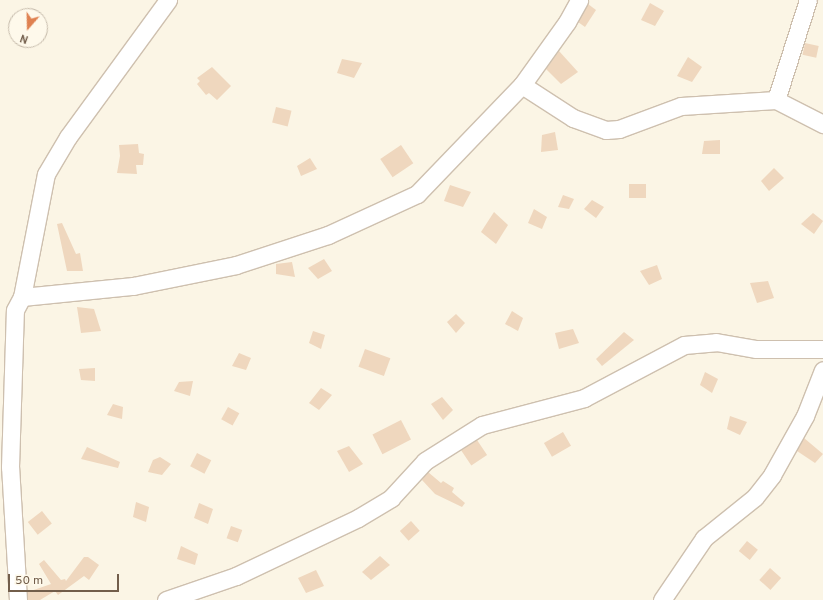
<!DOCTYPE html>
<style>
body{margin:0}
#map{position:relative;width:823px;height:600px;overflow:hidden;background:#fbf5e5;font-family:Overpass,sans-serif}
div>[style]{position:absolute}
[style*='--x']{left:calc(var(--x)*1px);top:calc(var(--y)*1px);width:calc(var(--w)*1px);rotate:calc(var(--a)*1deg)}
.building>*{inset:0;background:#efd7be;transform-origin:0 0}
.roads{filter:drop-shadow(1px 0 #cec0af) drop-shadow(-1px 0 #cec0af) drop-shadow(0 1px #cec0af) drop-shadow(0 -1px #cec0af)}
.street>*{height:17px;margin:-8.5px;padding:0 8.5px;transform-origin:8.5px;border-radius:8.5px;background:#fff}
span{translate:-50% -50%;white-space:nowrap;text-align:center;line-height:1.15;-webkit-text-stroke:3px #fef9eb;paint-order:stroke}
.north{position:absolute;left:8px;top:8px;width:40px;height:40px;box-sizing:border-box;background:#fef9eb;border:1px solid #c6bbab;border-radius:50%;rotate:200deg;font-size:11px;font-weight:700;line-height:16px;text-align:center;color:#725e4b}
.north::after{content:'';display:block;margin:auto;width:14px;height:18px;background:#df8150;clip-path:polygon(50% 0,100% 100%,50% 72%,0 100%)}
.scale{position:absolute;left:8px;top:574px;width:111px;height:18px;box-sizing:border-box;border:2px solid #725e4b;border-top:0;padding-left:5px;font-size:12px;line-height:14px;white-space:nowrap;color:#725e4b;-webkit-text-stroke:3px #fef9eb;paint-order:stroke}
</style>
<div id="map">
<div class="building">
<i style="clip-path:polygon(650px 3px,664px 11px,655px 26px,641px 20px)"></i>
<i style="clip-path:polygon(588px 4px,596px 10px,585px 27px,578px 22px)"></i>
<i style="left:805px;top:43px;width:14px;height:12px;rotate:12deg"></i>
<i style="clip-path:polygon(559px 51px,578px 72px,561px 84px,546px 69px)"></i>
<i style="clip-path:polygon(688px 57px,702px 67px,692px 82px,677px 76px)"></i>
<i style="clip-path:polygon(342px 59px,362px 63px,354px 78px,337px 73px)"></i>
<i style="clip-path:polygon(212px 67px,231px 86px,217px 100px,209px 93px,206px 95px,197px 84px,200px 81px,197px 78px)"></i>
<i style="left:276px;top:107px;width:16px;height:16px;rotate:14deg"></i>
<i style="clip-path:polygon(555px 132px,558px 150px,541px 152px,542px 135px)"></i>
<i style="clip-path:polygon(720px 140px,720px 154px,702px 154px,704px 141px)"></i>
<i style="clip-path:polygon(138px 144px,139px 153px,144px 154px,143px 165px,136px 165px,137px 174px,117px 173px,120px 156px,119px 145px)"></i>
<i style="left:401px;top:145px;width:22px;height:25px;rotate:56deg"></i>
<i style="clip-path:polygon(310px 158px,317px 169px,301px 176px,297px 166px)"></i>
<i style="clip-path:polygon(774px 168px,784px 178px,769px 191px,761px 181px)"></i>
<i style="left:629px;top:184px;width:17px;height:14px"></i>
<i style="clip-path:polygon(450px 185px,471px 192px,463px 207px,444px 201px)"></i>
<i style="clip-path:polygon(563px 195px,574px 199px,569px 209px,558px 207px)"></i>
<i style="clip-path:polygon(592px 200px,604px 207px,596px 218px,584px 209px)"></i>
<i style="clip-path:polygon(534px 209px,547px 217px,542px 229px,528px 223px)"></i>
<i style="clip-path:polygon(494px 212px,508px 225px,496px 244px,481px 232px)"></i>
<i style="clip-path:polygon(813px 213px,823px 221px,814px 234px,801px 224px)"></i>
<i style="clip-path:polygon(62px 223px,76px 254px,80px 253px,83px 271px,67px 271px,57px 224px)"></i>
<i style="clip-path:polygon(324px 259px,332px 271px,318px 279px,308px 268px)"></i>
<i style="clip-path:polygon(292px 262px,295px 277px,276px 274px,276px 264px)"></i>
<i style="clip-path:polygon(657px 265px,662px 279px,649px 285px,640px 271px)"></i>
<i style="clip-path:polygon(768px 281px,774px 298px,757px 303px,750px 283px)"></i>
<i style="clip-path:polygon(77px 307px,94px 309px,101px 331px,81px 333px)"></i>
<i style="clip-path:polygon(512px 311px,523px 318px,518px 331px,505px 324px)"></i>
<i style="clip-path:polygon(456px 314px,465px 323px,456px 333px,447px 322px)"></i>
<i style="clip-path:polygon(573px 329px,579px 343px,559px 349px,555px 333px)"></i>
<i style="clip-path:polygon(313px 331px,325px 335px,321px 349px,309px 343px)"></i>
<i style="clip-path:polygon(624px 332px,634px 340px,602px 366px,596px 359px)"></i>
<i style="left:365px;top:349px;width:27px;height:19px;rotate:20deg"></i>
<i style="clip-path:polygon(239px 353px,251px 358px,246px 370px,232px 366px)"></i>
<i style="clip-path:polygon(95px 368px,95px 381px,81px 380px,79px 369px)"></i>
<i style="clip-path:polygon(705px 372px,718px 379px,712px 393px,700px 385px)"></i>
<i style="clip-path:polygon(193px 381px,190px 396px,174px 391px,179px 382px)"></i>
<i style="clip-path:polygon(321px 388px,332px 395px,319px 410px,309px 403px)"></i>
<i style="clip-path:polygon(442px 397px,453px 410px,443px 420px,431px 404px)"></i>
<i style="clip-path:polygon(113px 404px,123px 407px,122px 419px,107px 415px)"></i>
<i style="left:228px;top:407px;width:13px;height:14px;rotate:29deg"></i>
<i style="clip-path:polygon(730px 416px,747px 422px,740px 435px,727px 429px)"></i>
<i style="left:401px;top:420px;width:22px;height:32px;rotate:63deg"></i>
<i style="left:563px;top:432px;width:16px;height:22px;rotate:60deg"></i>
<i style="clip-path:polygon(804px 438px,823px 454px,815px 463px,797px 451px)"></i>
<i style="left:477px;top:440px;width:18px;height:19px;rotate:56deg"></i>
<i style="clip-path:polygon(349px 446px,363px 464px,349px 472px,337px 451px)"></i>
<i style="clip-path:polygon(87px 447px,120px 462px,118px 468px,81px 459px)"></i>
<i style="left:197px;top:453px;width:16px;height:15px;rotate:27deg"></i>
<i style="clip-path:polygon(160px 457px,171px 464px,162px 475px,148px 472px,153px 460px)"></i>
<i style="clip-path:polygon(428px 472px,441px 483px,443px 481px,454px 488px,452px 492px,465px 503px,462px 507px,435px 494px,422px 480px)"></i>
<i style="clip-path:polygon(136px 502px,149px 507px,146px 522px,133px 517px)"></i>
<i style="clip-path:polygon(199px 503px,213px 509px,208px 524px,194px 518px)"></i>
<i style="left:42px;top:511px;width:16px;height:18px;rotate:52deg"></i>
<i style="left:411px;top:521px;width:13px;height:15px;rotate:48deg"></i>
<i style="left:231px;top:526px;width:12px;height:13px;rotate:20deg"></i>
<i style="left:747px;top:541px;width:14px;height:13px;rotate:39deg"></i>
<i style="clip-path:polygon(181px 546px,198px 554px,195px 565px,177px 559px)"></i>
<i style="clip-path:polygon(380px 556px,390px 565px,371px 580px,362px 572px)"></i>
<i style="clip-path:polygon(84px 557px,88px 557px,99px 565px,89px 580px,84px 576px,58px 595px,55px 591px,40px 600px,28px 600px,28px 592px,51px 584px,39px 564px,44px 560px,61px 580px,65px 579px,66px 581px)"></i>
<i style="left:770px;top:568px;width:15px;height:16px;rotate:42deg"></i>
<i style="clip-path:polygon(316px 570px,324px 586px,306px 593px,298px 578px)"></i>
</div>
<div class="roads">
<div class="street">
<i style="--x:522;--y:85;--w:77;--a:-54.5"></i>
<i style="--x:567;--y:22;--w:25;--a:-61"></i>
<i style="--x:776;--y:100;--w:105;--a:-72.3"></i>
<i style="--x:22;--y:297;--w:112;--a:-5.7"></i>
<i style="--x:133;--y:286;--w:105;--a:-11.5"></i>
<i style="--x:236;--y:265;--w:97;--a:-18.1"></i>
<i style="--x:328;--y:235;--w:98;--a:-24.7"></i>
<i style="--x:417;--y:194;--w:151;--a:-46.1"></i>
<i style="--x:522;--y:85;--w:61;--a:32.9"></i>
<i style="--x:573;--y:118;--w:35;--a:20"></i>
<i style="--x:606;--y:130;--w:13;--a:-4"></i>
<i style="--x:619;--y:129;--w:66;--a:-20.4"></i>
<i style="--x:681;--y:106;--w:95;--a:-3.6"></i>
<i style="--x:776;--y:100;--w:53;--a:27.1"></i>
<i style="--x:18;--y:600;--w:133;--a:-93.4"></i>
<i style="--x:10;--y:467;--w:157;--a:-88.2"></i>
<i style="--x:15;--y:310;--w:15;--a:-62"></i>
<i style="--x:22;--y:297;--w:125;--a:-79"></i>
<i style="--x:46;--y:174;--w:43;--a:-59.3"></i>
<i style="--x:68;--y:137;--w:170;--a:-53.9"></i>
<i style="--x:166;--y:600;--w:74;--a:-18.9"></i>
<i style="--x:236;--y:576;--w:135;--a:-25.4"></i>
<i style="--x:358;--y:518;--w:39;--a:-31"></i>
<i style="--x:391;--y:498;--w:50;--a:-47.4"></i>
<i style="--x:425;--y:461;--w:67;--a:-32.3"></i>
<i style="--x:482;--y:425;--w:106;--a:-14.8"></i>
<i style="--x:584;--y:398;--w:113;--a:-27.9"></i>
<i style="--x:684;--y:345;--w:32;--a:-5"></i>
<i style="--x:716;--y:342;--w:41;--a:9.9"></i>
<i style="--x:756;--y:349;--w:67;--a:0"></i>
<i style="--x:662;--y:600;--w:75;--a:-55.9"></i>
<i style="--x:704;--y:538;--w:65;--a:-38.8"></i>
<i style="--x:755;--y:497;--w:28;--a:-52"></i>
<i style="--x:772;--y:475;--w:68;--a:-60.8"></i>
<i style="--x:805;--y:416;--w:49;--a:-68.6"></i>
</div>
</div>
<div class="north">N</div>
<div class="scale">50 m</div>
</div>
